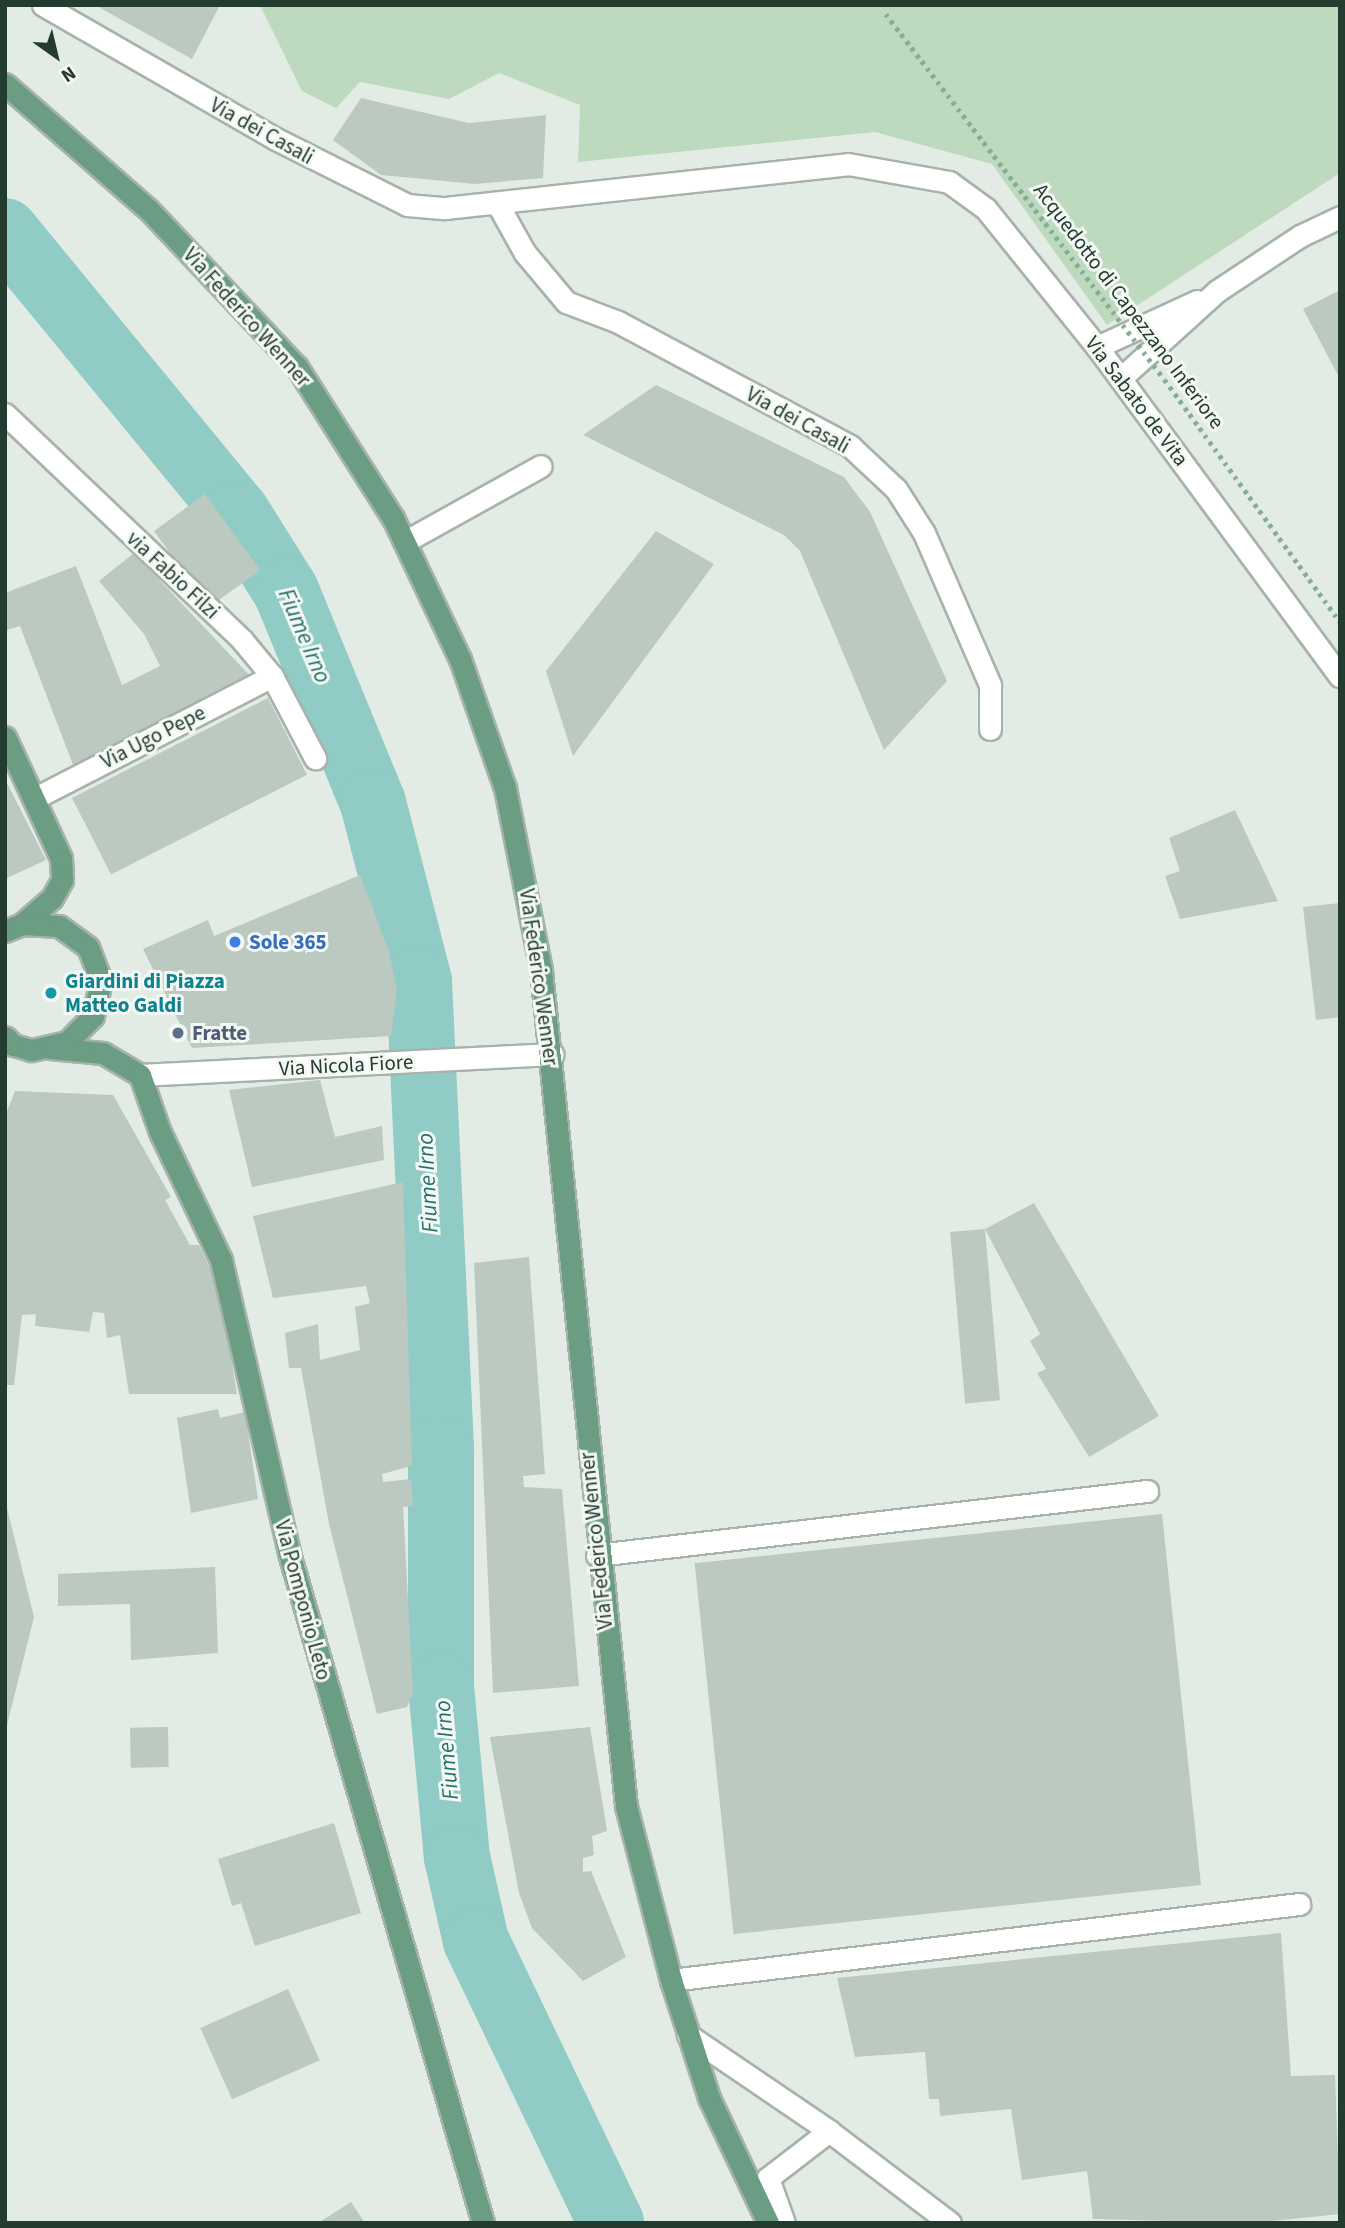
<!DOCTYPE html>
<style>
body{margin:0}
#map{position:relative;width:1345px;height:2228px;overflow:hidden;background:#e3ebe5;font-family:"Source Sans 3",sans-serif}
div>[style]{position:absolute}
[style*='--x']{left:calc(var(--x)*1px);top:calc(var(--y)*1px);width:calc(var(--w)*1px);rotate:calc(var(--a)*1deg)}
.green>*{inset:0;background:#bddabe}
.river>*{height:66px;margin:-33px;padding:0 33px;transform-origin:33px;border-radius:33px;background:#90cbc5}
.building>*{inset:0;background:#bbc9c0;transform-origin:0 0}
.roads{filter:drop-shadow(2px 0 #a6b3ab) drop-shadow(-2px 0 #a6b3ab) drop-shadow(0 2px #a6b3ab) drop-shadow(0 -2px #a6b3ab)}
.minor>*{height:21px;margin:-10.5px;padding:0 10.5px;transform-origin:10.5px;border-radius:10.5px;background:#fff}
.major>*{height:21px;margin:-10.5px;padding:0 10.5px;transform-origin:10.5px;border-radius:10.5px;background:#6b9d83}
.path-bridge>*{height:4.5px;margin-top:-2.25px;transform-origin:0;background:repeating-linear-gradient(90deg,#86ac96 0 3.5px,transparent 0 8.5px)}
.dots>*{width:19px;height:19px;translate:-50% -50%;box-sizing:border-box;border:4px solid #f3f8f4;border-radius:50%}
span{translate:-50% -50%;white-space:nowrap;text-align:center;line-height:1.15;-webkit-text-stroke:6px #f3f8f4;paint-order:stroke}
.street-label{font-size:21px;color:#243b2f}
.shop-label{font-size:21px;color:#366cbe;font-weight:700}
.left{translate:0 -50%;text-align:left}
.culture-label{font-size:21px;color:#0d838f;font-weight:700}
.service-label{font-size:21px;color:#4e5e75;font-weight:700}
.water-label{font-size:23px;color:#24716a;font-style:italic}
.frame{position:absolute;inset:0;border:7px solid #243b2f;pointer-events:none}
.north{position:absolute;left:21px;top:21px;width:70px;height:70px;-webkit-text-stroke:5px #f3f8f4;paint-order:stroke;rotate:146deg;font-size:19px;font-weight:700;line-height:28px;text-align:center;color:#243b2f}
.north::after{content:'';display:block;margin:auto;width:24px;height:32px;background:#243b2f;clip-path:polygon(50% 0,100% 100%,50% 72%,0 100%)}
</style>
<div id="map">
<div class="green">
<i style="clip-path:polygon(260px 5px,1340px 5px,1340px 173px,1107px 325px,992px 164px,875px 132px,578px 162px,580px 105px,499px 73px,449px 99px,360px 82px,336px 108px,302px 91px)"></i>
</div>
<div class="river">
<i style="--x:5;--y:231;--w:365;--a:50.6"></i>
<i style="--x:237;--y:513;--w:92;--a:57.9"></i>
<i style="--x:286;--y:591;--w:229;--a:67.7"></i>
<i style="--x:373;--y:803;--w:184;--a:75.5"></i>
<i style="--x:419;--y:981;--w:471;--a:87.3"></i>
<i style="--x:441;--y:1451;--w:235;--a:90"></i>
<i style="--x:441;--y:1686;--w:172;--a:84.7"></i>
<i style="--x:457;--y:1857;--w:86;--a:77.3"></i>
<i style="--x:476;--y:1941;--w:313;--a:64.4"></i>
</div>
<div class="building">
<i style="clip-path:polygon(95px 5px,220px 5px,192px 59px)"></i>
<i style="clip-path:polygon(361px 98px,469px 123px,546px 115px,543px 178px,475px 184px,381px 175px,333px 140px)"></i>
<i style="clip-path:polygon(1340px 290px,1340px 379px,1303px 309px)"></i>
<i style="clip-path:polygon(656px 385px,844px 477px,870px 512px,947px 681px,884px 750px,800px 551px,784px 535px,583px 435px)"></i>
<i style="left:205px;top:494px;width:94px;height:63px;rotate:54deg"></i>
<i style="clip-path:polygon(656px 531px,714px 564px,573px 756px,546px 671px)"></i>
<i style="clip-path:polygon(134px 553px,254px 680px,75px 770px,20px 626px,7px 630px,5px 626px,5px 593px,76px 566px,122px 685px,160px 666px,144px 634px,99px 581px)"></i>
<i style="left:268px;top:698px;width:86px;height:220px;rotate:63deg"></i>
<i style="clip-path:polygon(5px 779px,46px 860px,5px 879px)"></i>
<i style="clip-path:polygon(1235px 810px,1278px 901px,1180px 919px,1165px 876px,1180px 871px,1169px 838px)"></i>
<i style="clip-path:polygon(360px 875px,389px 951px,397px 991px,391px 1036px,192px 1048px,143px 949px,208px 920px,214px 936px)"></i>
<i style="clip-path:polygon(1340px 903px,1340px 1017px,1316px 1020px,1303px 907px)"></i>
<i style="clip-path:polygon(320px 1080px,335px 1137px,382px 1126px,384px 1160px,252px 1187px,229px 1090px)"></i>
<i style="clip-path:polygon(15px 1091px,113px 1095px,171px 1197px,165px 1200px,190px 1245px,199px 1245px,219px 1287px,237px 1394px,129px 1394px,120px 1335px,107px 1338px,104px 1313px,93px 1312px,89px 1332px,35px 1326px,36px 1314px,22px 1315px,14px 1385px,5px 1385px,5px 1116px)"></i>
<i style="clip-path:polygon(403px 1182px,412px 1466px,382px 1474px,383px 1482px,411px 1479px,413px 1506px,403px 1507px,413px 1692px,407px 1707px,377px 1714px,329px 1524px,301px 1368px,289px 1368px,285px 1333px,318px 1324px,320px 1360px,360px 1350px,355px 1307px,370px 1303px,366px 1286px,273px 1298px,253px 1216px)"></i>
<i style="clip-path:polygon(1034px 1203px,1159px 1416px,1089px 1457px,1037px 1373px,1046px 1369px,1030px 1341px,1040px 1334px,985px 1229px)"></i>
<i style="left:985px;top:1229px;width:172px;height:35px;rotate:85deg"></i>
<i style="clip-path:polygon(529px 1257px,545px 1474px,523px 1476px,524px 1487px,562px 1489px,579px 1686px,493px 1693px,474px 1263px)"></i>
<i style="clip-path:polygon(218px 1409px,220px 1418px,245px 1412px,258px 1499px,191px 1513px,177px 1418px)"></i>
<i style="clip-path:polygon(5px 1500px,34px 1617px,6px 1729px,5px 1729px)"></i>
<i style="left:1162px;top:1514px;width:373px;height:470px;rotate:84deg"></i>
<i style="clip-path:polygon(215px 1567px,218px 1653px,131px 1660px,130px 1604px,58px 1606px,58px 1574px)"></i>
<i style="left:168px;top:1727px;width:40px;height:38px;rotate:89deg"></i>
<i style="clip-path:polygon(590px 1727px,607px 1831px,592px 1836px,594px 1855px,583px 1858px,583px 1872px,591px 1871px,626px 1957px,583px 1981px,532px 1928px,519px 1893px,490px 1737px)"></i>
<i style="clip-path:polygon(334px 1823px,361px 1913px,255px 1946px,241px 1903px,232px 1906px,218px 1859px)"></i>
<i style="clip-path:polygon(1281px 1933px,1291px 2076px,1335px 2075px,1340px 2214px,1253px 2223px,1093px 2219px,1087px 2171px,1022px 2180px,1011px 2109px,940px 2116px,939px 2099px,929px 2099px,925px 2052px,855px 2057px,837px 1978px)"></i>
<i style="left:288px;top:1989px;width:78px;height:96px;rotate:66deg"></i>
<i style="clip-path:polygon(351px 2202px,365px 2223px,318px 2223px)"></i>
</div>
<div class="roads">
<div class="minor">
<i style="--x:43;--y:5;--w:267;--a:29.9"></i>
<i style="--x:274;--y:138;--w:149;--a:26.7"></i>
<i style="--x:407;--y:205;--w:38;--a:5"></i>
<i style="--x:445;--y:208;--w:405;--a:-6.2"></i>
<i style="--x:848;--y:164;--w:103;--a:10.1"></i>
<i style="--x:949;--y:182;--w:46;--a:36.1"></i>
<i style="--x:986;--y:209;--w:177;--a:51.2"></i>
<i style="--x:1097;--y:347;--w:409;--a:53.6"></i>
<i style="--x:497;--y:203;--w:57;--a:60.8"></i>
<i style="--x:525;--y:253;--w:64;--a:50.1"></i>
<i style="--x:566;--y:302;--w:56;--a:21"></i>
<i style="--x:618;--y:322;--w:263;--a:28.1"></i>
<i style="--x:850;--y:446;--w:63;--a:43.1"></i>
<i style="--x:896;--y:489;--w:52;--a:57.5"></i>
<i style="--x:924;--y:533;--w:166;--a:66.5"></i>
<i style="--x:990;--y:685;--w:44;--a:90"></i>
<i style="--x:1097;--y:347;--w:110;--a:-24.7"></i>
<i style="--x:1121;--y:378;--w:130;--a:-42.2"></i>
<i style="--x:1217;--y:291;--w:100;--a:-33.5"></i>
<i style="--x:1300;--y:236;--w:44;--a:-25.4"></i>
<i style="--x:5;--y:414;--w:327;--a:43.6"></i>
<i style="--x:242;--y:640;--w:47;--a:50.2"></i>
<i style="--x:272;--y:676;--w:93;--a:62.3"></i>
<i style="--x:406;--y:541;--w:154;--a:-29.1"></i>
<i style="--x:35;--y:798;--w:267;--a:-27.2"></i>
<i style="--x:140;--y:1075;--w:413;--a:-2.9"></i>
<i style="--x:597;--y:1555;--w:554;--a:-6.64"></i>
<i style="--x:671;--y:1980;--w:633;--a:-6.9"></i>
<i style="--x:688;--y:2035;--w:171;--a:34.2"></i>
<i style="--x:829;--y:2131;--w:152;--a:37.2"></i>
<i style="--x:784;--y:2223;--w:48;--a:-109.6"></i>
<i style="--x:768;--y:2178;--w:77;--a:-37.6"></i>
</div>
<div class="major">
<i style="--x:5;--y:84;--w:191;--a:41.2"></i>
<i style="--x:149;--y:210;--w:216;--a:46.7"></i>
<i style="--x:297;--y:367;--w:179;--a:57.6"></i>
<i style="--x:393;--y:518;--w:156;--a:64.6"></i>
<i style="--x:460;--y:659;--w:137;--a:70.8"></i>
<i style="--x:505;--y:788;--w:186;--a:78.8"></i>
<i style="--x:541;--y:970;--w:840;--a:84.19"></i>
<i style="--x:626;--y:1806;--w:180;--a:75.5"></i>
<i style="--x:671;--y:1980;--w:124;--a:72.1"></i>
<i style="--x:709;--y:2098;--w:138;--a:64.7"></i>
<i style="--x:5;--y:737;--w:133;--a:65.2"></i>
<i style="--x:61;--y:858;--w:22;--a:87"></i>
<i style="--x:62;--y:880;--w:21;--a:119"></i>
<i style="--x:52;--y:898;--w:40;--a:139"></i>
<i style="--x:5;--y:931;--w:18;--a:-22"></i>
<i style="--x:22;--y:924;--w:37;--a:3"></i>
<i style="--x:59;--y:926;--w:36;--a:36"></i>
<i style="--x:88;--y:947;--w:36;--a:69"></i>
<i style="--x:101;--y:981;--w:36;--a:103"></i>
<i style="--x:93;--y:1016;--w:37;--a:135"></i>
<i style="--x:67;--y:1042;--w:37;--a:167"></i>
<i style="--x:31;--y:1050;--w:19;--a:-164"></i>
<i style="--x:13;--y:1045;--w:11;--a:-135"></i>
<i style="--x:50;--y:1048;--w:53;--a:5.4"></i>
<i style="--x:103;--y:1053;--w:43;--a:30.7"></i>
<i style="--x:140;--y:1075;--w:60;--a:70.7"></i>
<i style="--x:160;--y:1132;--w:142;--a:64.5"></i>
<i style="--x:221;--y:1260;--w:301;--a:76.9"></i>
<i style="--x:289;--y:1553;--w:698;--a:73.85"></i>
</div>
</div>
<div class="path-bridge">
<i style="--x:886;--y:14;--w:460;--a:52.7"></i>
<i style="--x:1165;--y:380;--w:299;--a:54.1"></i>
</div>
<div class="dots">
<i style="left:235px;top:942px;background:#3f7fe0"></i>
<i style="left:51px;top:993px;background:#0f9aa8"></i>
<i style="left:178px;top:1033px;background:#5c6f8a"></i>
</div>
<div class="street-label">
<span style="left:262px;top:131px;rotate:29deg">Via dei Casali</span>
<span style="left:1129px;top:306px;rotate:53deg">Acquedotto di Capezzano Inferiore</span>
<span style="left:247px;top:317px;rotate:48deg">Via Federico Wenner</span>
<span style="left:1137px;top:401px;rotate:53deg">Via Sabato de Vita</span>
<span style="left:798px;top:420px;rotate:29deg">Via dei Casali</span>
<span style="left:173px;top:575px;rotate:43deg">via Fabio Filzi</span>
<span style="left:153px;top:737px;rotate:-27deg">Via Ugo Pepe</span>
<span style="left:539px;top:977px;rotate:82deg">Via Federico Wenner</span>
<span style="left:346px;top:1065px;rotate:-3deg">Via Nicola Fiore</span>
<span style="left:596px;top:1541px;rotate:-96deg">Via Federico Wenner</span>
<span style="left:303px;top:1600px;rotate:75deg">Via Pomponio Leto</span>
</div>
<div class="shop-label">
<span class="left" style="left:249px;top:942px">Sole 365</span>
</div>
<div class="culture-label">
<span class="left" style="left:65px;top:993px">Giardini di Piazza<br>Matteo Galdi</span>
</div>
<div class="service-label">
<span class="left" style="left:192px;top:1033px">Fratte</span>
</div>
<div class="water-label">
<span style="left:304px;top:636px;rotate:67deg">Fiume Irno</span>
<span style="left:428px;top:1183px;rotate:-93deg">Fiume Irno</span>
<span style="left:447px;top:1750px;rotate:-95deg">Fiume Irno</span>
</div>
<div class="frame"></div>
<div class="north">N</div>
</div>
